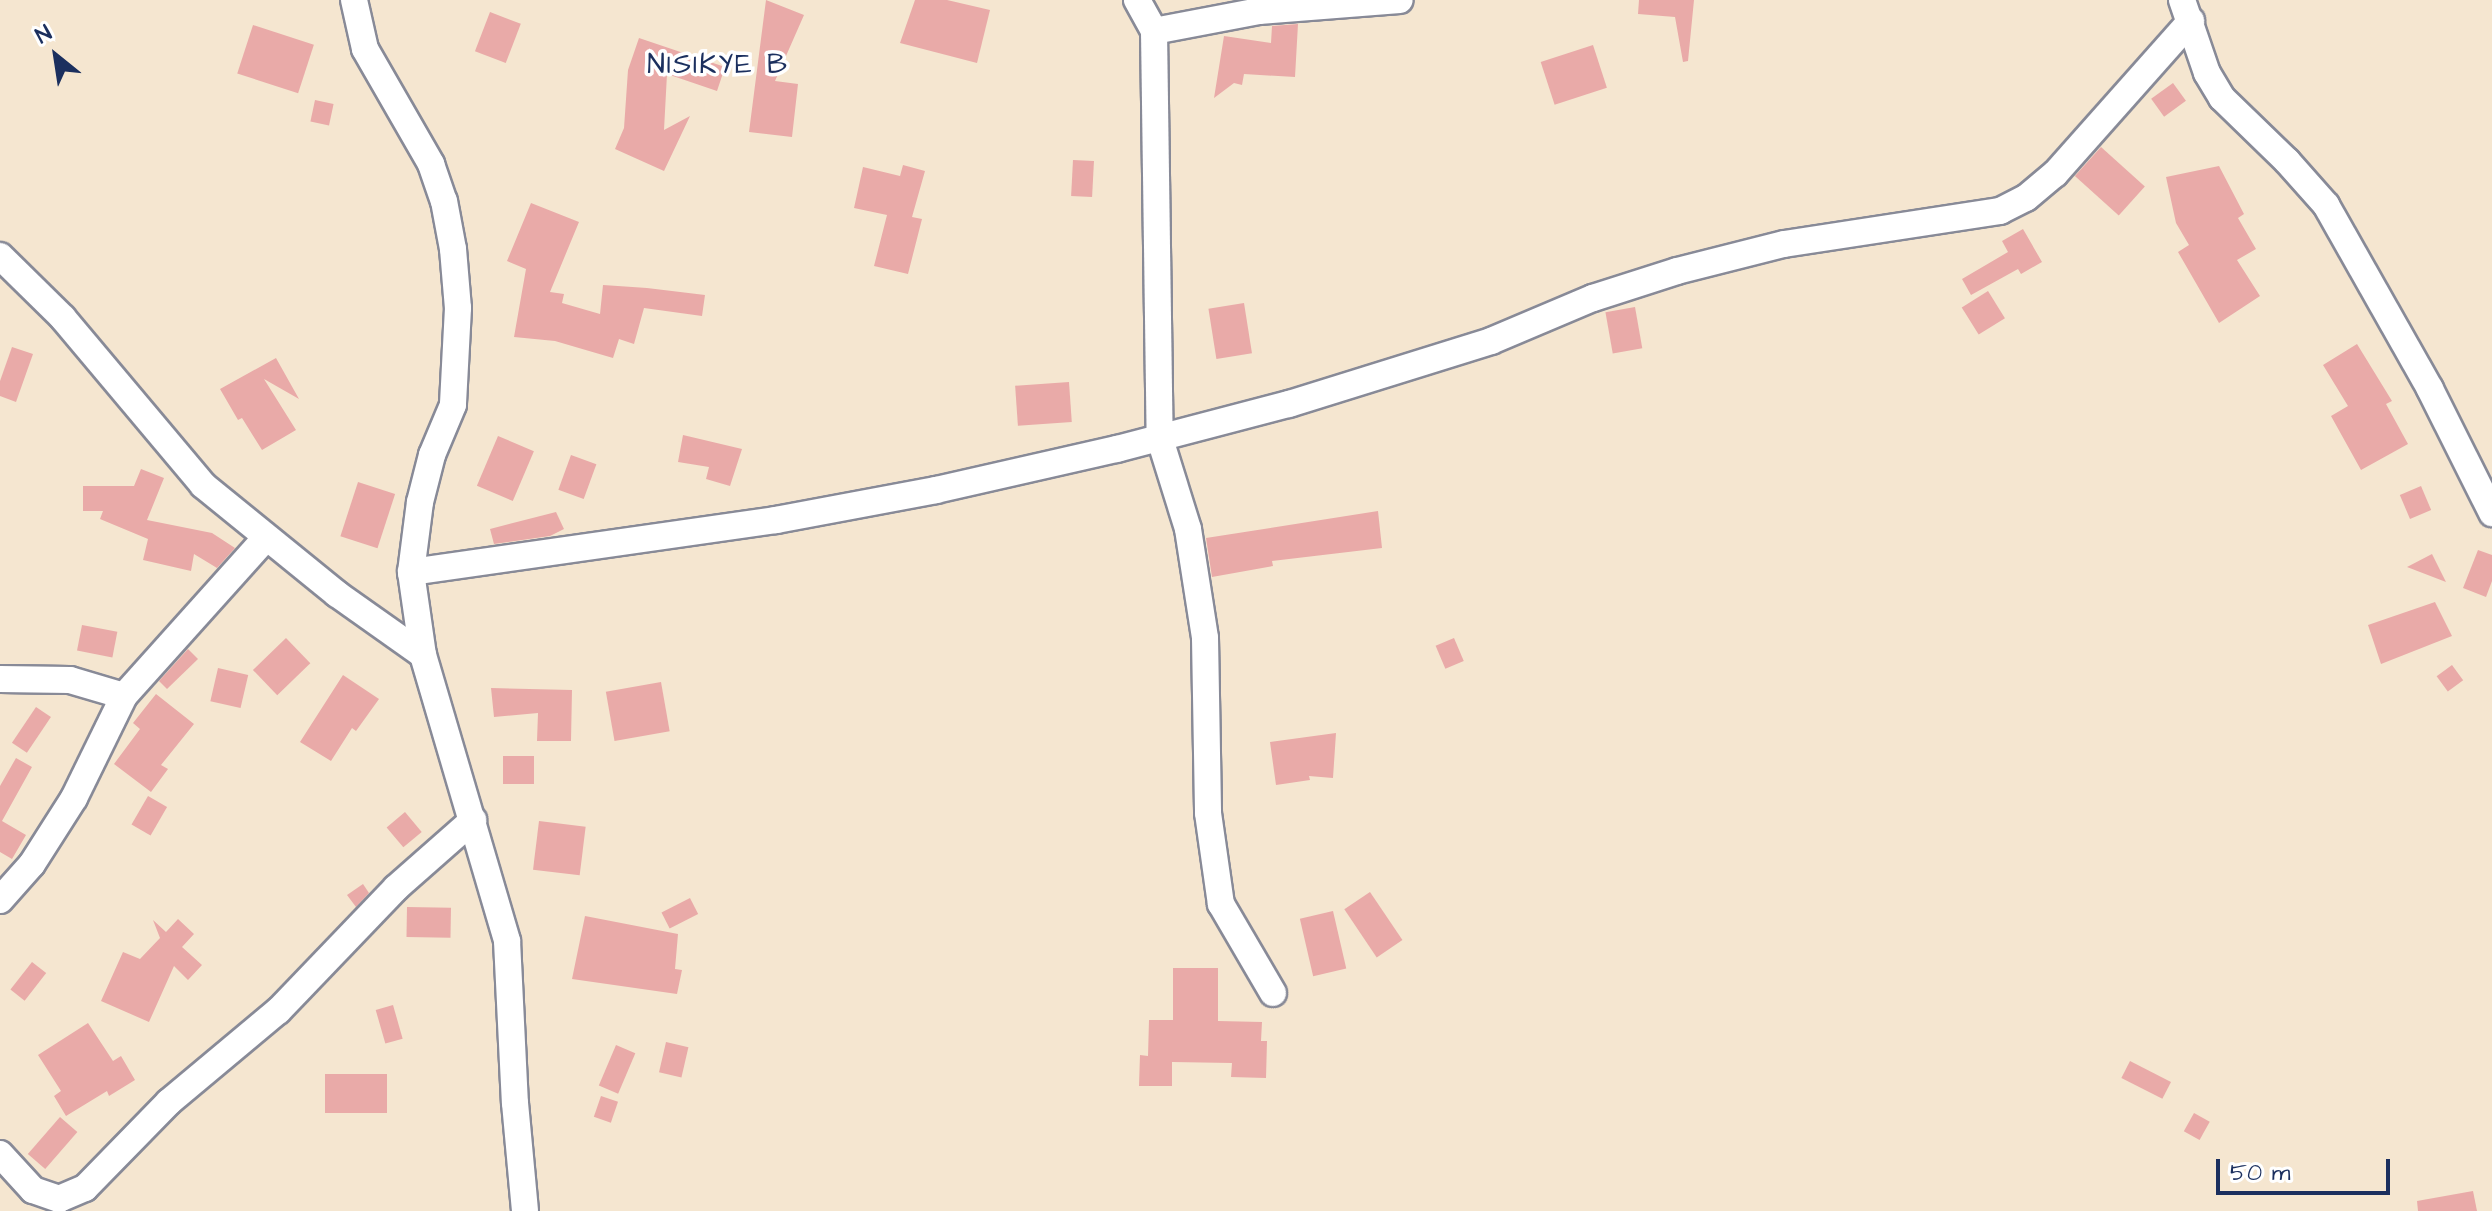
<!DOCTYPE html>
<style>
body{margin:0}
#map{position:relative;width:2492px;height:1211px;overflow:hidden;background:#f5e6d0;font-family:"Architects Daughter",sans-serif}
div>[style]{position:absolute}
[style*='--x']{left:calc(var(--x)*1px);top:calc(var(--y)*1px);width:calc(var(--w)*1px);rotate:calc(var(--a)*1deg)}
.building>*{inset:0;background:#e9aaa8;transform-origin:0 0}
.roads{filter:drop-shadow(2px 0 #888a97) drop-shadow(-2px 0 #888a97) drop-shadow(0 2px #888a97) drop-shadow(0 -2px #888a97)}
.minor>*{height:26px;margin:-13px;padding:0 13px;transform-origin:13px;border-radius:13px;background:#fff}
span{translate:-50% -50%;white-space:nowrap;text-align:center;line-height:1.15;-webkit-text-stroke:7px #fff;paint-order:stroke}
.neighbourhood-label{font-size:28px;color:#1b2f5e;letter-spacing:2px}
.north{position:absolute;left:16px;top:16px;width:80px;height:80px;-webkit-text-stroke:6px #fff;paint-order:stroke;rotate:330deg;font-size:22px;font-weight:700;line-height:32px;text-align:center;color:#1b2f5e}
.north::after{content:'';display:block;margin:auto;width:28px;height:36px;background:#1b2f5e;clip-path:polygon(50% 0,100% 100%,50% 72%,0 100%)}
.scale{position:absolute;left:2216px;top:1159px;width:174px;height:36px;box-sizing:border-box;border:4px solid #1b2f5e;border-top:0;padding-left:10px;font-size:24px;line-height:28px;white-space:nowrap;color:#1b2f5e;-webkit-text-stroke:6px #fff;paint-order:stroke}
</style>
<div id="map">
<div class="building">
<i style="clip-path:polygon(766px 0,804px 15px,775px 81px,798px 84px,792px 137px,749px 132px)"></i>
<i style="clip-path:polygon(915px 0,947px 0,990px 10px,977px 63px,900px 43px)"></i>
<i style="clip-path:polygon(1639px 0,1694px 0,1688px 61px,1683px 62px,1675px 17px,1638px 14px)"></i>
<i style="left:490px;top:12px;width:33px;height:42px;rotate:21deg"></i>
<i style="clip-path:polygon(1298px 24px,1295px 77px,1244px 74px,1242px 85px,1234px 83px,1214px 98px,1224px 36px,1271px 43px,1272px 26px)"></i>
<i style="left:253px;top:25px;width:64px;height:51px;rotate:18deg"></i>
<i style="clip-path:polygon(639px 38px,725px 67px,717px 91px,667px 74px,664px 130px,690px 116px,664px 171px,615px 149px,624px 128px,628px 70px)"></i>
<i style="left:1593px;top:45px;width:45px;height:55px;rotate:72deg"></i>
<i style="left:2173px;top:83px;width:22px;height:27px;rotate:54deg"></i>
<i style="left:315px;top:100px;width:19px;height:22px;rotate:12deg"></i>
<i style="left:2101px;top:147px;width:59px;height:39px;rotate:42deg"></i>
<i style="left:1073px;top:160px;width:21px;height:36px;rotate:3deg"></i>
<i style="clip-path:polygon(903px 165px,925px 171px,912px 217px,922px 219px,908px 274px,874px 266px,887px 215px,854px 208px,863px 167px,900px 176px)"></i>
<i style="clip-path:polygon(2219px 166px,2244px 214px,2238px 218px,2256px 249px,2237px 260px,2260px 296px,2219px 323px,2178px 252px,2189px 245px,2176px 223px,2166px 177px)"></i>
<i style="clip-path:polygon(531px 203px,579px 222px,550px 292px,564px 294px,562px 303px,600px 314px,603px 285px,647px 288px,705px 295px,702px 316px,644px 308px,634px 344px,619px 339px,613px 358px,555px 341px,514px 337px,526px 269px,507px 261px)"></i>
<i style="clip-path:polygon(2023px 229px,2042px 262px,2021px 274px,2018px 269px,1971px 295px,1962px 279px,2008px 252px,2002px 241px)"></i>
<i style="left:1988px;top:291px;width:32px;height:31px;rotate:58deg"></i>
<i style="left:1244px;top:303px;width:51px;height:36px;rotate:81deg"></i>
<i style="left:1635px;top:307px;width:42px;height:30px;rotate:80deg"></i>
<i style="clip-path:polygon(2357px 344px,2392px 401px,2386px 404px,2408px 444px,2361px 470px,2331px 416px,2348px 406px,2323px 365px)"></i>
<i style="clip-path:polygon(12px 347px,33px 354px,16px 402px,0 396px,0 381px)"></i>
<i style="clip-path:polygon(276px 358px,299px 399px,264px 379px,296px 430px,262px 450px,242px 418px,238px 420px,220px 389px)"></i>
<i style="left:1069px;top:382px;width:40px;height:54px;rotate:86deg"></i>
<i style="clip-path:polygon(683px 435px,742px 449px,730px 486px,706px 479px,709px 467px,678px 462px)"></i>
<i style="left:498px;top:436px;width:39px;height:54px;rotate:23deg"></i>
<i style="left:571px;top:455px;width:27px;height:37px;rotate:20deg"></i>
<i style="clip-path:polygon(141px 469px,164px 478px,147px 520px,212px 533px,235px 548px,217px 568px,194px 554px,191px 571px,143px 560px,148px 539px,100px 519px,103px 511px,83px 511px,83px 486px,134px 486px)"></i>
<i style="left:358px;top:482px;width:39px;height:57px;rotate:18deg"></i>
<i style="left:2421px;top:486px;width:26px;height:23px;rotate:67deg"></i>
<i style="clip-path:polygon(1378px 511px,1382px 548px,1272px 561px,1273px 566px,1212px 577px,1206px 538px)"></i>
<i style="clip-path:polygon(556px 512px,564px 529px,550px 536px,494px 544px,490px 529px)"></i>
<i style="clip-path:polygon(2478px 550px,2492px 555px,2492px 581px,2486px 597px,2463px 588px)"></i>
<i style="clip-path:polygon(2432px 554px,2446px 582px,2407px 567px)"></i>
<i style="clip-path:polygon(2435px 602px,2452px 636px,2381px 664px,2368px 625px)"></i>
<i style="left:82px;top:625px;width:36px;height:26px;rotate:11deg"></i>
<i style="left:286px;top:638px;width:35px;height:46px;rotate:46deg"></i>
<i style="left:1454px;top:638px;width:25px;height:20px;rotate:67deg"></i>
<i style="clip-path:polygon(188px 649px,198px 659px,167px 689px,159px 681px)"></i>
<i style="left:2452px;top:665px;width:19px;height:19px;rotate:54deg"></i>
<i style="left:218px;top:668px;width:31px;height:34px;rotate:13deg"></i>
<i style="clip-path:polygon(343px 675px,379px 699px,356px 731px,352px 728px,331px 761px,300px 742px)"></i>
<i style="left:661px;top:682px;width:50px;height:56px;rotate:80deg"></i>
<i style="clip-path:polygon(491px 688px,572px 690px,571px 741px,537px 741px,538px 713px,494px 717px)"></i>
<i style="clip-path:polygon(156px 694px,194px 724px,161px 765px,168px 769px,151px 792px,114px 764px,140px 729px,133px 723px)"></i>
<i style="left:36px;top:707px;width:18px;height:43px;rotate:34deg"></i>
<i style="clip-path:polygon(1336px 733px,1333px 778px,1309px 776px,1310px 780px,1276px 785px,1270px 742px)"></i>
<i style="left:534px;top:756px;width:28px;height:31px;rotate:90deg"></i>
<i style="clip-path:polygon(16px 758px,32px 767px,2px 821px,26px 835px,12px 859px,0 852px,0 786px)"></i>
<i style="left:148px;top:796px;width:22px;height:33px;rotate:30deg"></i>
<i style="left:405px;top:812px;width:26px;height:24px;rotate:50deg"></i>
<i style="left:539px;top:821px;width:47px;height:49px;rotate:7deg"></i>
<i style="clip-path:polygon(363px 884px,369px 893px,356px 907px,347px 895px)"></i>
<i style="left:1370px;top:892px;width:58px;height:31px;rotate:56deg"></i>
<i style="left:690px;top:898px;width:18px;height:32px;rotate:63deg"></i>
<i style="left:407px;top:907px;width:44px;height:30px;rotate:1deg"></i>
<i style="left:1333px;top:911px;width:59px;height:34px;rotate:77deg"></i>
<i style="clip-path:polygon(585px 916px,678px 934px,675px 969px,682px 970px,677px 994px,572px 979px)"></i>
<i style="clip-path:polygon(178px 919px,194px 934px,182px 947px,202px 965px,188px 980px,174px 966px,149px 1022px,101px 1001px,123px 952px,140px 959px,160px 938px,153px 920px,166px 932px)"></i>
<i style="left:32px;top:962px;width:18px;height:35px;rotate:38deg"></i>
<i style="clip-path:polygon(1173px 968px,1218px 968px,1218px 1021px,1262px 1022px,1261px 1041px,1267px 1041px,1266px 1078px,1231px 1077px,1232px 1063px,1172px 1062px,1172px 1086px,1139px 1086px,1140px 1055px,1148px 1056px,1149px 1020px,1173px 1020px)"></i>
<i style="left:393px;top:1005px;width:35px;height:18px;rotate:74deg"></i>
<i style="clip-path:polygon(88px 1023px,113px 1061px,121px 1056px,135px 1080px,109px 1096px,107px 1091px,66px 1116px,54px 1096px,61px 1091px,38px 1055px)"></i>
<i style="left:666px;top:1042px;width:23px;height:31px;rotate:13deg"></i>
<i style="left:616px;top:1045px;width:21px;height:44px;rotate:23deg"></i>
<i style="left:2130px;top:1061px;width:46px;height:19px;rotate:27deg"></i>
<i style="left:325px;top:1074px;width:62px;height:39px"></i>
<i style="left:601px;top:1096px;width:18px;height:22px;rotate:19deg"></i>
<i style="left:2194px;top:1113px;width:18px;height:21px;rotate:29deg"></i>
<i style="left:60px;top:1117px;width:23px;height:49px;rotate:41deg"></i>
<i style="clip-path:polygon(2473px 1191px,2477px 1211px,2418px 1211px,2417px 1201px)"></i>
</div>
<div class="roads">
<div class="minor">
<i style="--x:354;--y:0;--w:50;--a:77.3"></i>
<i style="--x:365;--y:49;--w:133;--a:60.1"></i>
<i style="--x:431;--y:164;--w:39;--a:71"></i>
<i style="--x:444;--y:201;--w:49;--a:79.4"></i>
<i style="--x:453;--y:249;--w:59;--a:85.2"></i>
<i style="--x:458;--y:308;--w:97;--a:93"></i>
<i style="--x:453;--y:405;--w:54;--a:112.8"></i>
<i style="--x:432;--y:455;--w:49;--a:104.3"></i>
<i style="--x:420;--y:502;--w:71;--a:97.3"></i>
<i style="--x:411;--y:572;--w:84;--a:81.8"></i>
<i style="--x:423;--y:655;--w:298;--a:73.6"></i>
<i style="--x:507;--y:941;--w:162;--a:87.2"></i>
<i style="--x:515;--y:1103;--w:108;--a:84.7"></i>
<i style="--x:1137;--y:0;--w:35;--a:61"></i>
<i style="--x:1154;--y:31;--w:107;--a:-10.8"></i>
<i style="--x:1259;--y:11;--w:141;--a:-4.5"></i>
<i style="--x:2182;--y:0;--w:77;--a:71.1"></i>
<i style="--x:2207;--y:73;--w:29;--a:59"></i>
<i style="--x:2222;--y:98;--w:91;--a:44.1"></i>
<i style="--x:2287;--y:161;--w:59;--a:48.4"></i>
<i style="--x:2326;--y:205;--w:211;--a:60.5"></i>
<i style="--x:2430;--y:389;--w:139;--a:63.4"></i>
<i style="--x:1154;--y:31;--w:408;--a:89.2"></i>
<i style="--x:1160;--y:439;--w:94;--a:72.7"></i>
<i style="--x:1188;--y:529;--w:110;--a:81.1"></i>
<i style="--x:1205;--y:638;--w:175;--a:89"></i>
<i style="--x:1208;--y:813;--w:92;--a:81.9"></i>
<i style="--x:1221;--y:904;--w:103;--a:59.7"></i>
<i style="--x:0;--y:256;--w:88;--a:44.5"></i>
<i style="--x:63;--y:318;--w:218;--a:50"></i>
<i style="--x:203;--y:485;--w:173;--a:39.1"></i>
<i style="--x:337;--y:594;--w:105;--a:35.3"></i>
<i style="--x:411;--y:572;--w:369;--a:-8.1"></i>
<i style="--x:776;--y:520;--w:163;--a:-10.6"></i>
<i style="--x:936;--y:490;--w:186;--a:-12.8"></i>
<i style="--x:1117;--y:449;--w:178;--a:-14.7"></i>
<i style="--x:1289;--y:404;--w:212;--a:-17.3"></i>
<i style="--x:1491;--y:341;--w:111;--a:-22.9"></i>
<i style="--x:1593;--y:298;--w:88;--a:-17.8"></i>
<i style="--x:1677;--y:271;--w:110;--a:-14.2"></i>
<i style="--x:1784;--y:244;--w:219;--a:-8.7"></i>
<i style="--x:2000;--y:211;--w:29;--a:-27"></i>
<i style="--x:2026;--y:198;--w:38;--a:-40"></i>
<i style="--x:2055;--y:174;--w:205;--a:-48.4"></i>
<i style="--x:0;--y:679;--w:70;--a:0.8"></i>
<i style="--x:70;--y:680;--w:56;--a:16.5"></i>
<i style="--x:124;--y:696;--w:212;--a:-48.1"></i>
<i style="--x:0;--y:900;--w:48;--a:-48.4"></i>
<i style="--x:32;--y:864;--w:78;--a:-57.5"></i>
<i style="--x:74;--y:798;--w:114;--a:-63.9"></i>
<i style="--x:0;--y:1154;--w:49;--a:47.5"></i>
<i style="--x:33;--y:1190;--w:28;--a:19"></i>
<i style="--x:59;--y:1199;--w:28;--a:-23"></i>
<i style="--x:85;--y:1188;--w:120;--a:-45.7"></i>
<i style="--x:169;--y:1102;--w:142;--a:-39.9"></i>
<i style="--x:278;--y:1011;--w:170;--a:-46.2"></i>
<i style="--x:396;--y:888;--w:103;--a:-41.4"></i>
</div>
</div>
<div class="neighbourhood-label">
<span style="left:718px;top:65px">NISIKYE B</span>
</div>
<div class="north">N</div>
<div class="scale">50 m</div>
</div>
